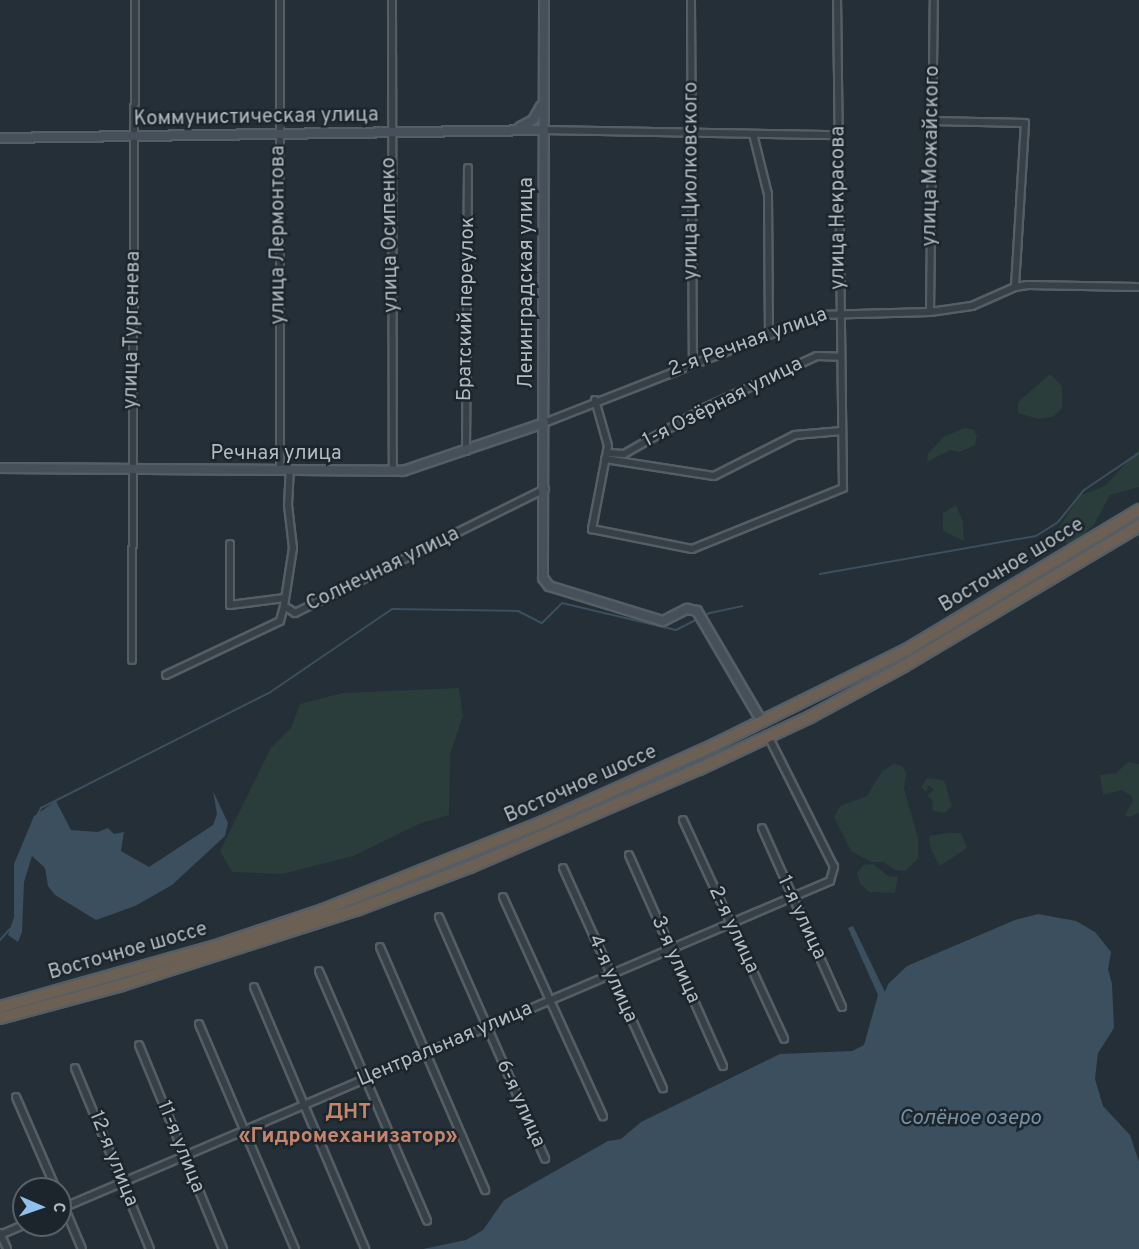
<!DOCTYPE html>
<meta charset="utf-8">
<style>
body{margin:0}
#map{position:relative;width:1139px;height:1249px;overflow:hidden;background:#242f37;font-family:Overpass,sans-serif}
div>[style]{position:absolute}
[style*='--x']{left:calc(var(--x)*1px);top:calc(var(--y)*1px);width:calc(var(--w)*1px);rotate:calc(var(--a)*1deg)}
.green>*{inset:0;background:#2a3d3a}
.water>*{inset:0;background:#3b4f5e}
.stream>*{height:2px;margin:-1px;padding:0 1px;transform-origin:1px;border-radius:1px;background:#3b4f5e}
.roads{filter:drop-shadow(2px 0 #555e65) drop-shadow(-2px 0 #555e65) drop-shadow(0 2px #555e65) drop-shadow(0 -2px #555e65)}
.street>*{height:6px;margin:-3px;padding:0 3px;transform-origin:3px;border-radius:3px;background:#374047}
.secondary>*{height:8px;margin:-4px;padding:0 4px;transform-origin:4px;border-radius:4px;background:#46505a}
.highway>*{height:10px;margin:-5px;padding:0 5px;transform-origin:5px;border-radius:5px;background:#6c6055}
span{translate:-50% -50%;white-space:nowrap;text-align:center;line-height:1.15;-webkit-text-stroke:5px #1d252c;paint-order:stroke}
.street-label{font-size:20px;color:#b2bbc3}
.neighbourhood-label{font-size:21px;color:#c6856a;font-weight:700}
.water-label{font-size:21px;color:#7690a4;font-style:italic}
.north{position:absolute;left:12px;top:1177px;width:60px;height:60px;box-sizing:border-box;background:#1d252c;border:2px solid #596168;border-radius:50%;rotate:92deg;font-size:16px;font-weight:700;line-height:24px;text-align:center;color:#b2bbc3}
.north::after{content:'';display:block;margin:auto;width:21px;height:27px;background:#90c0eb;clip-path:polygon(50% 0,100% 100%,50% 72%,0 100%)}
</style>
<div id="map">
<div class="green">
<i style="clip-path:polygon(1050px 374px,1062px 386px,1062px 408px,1053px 417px,1038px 419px,1018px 413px,1018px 402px)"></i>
<i style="clip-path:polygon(964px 428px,973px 429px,977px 436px,975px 445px,959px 452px,950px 450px,927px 462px,928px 454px,943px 437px)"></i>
<i style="clip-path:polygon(1139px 449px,1139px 487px,1110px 495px,1094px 525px,1073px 544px,1055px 542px,1059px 528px,1079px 496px,1105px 486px)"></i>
<i style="clip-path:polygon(956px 505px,963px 522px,964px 541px,943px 531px,943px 513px)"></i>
<i style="clip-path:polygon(459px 688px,463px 716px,450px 754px,449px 815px,421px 823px,353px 856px,282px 874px,232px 872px,220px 851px,271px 748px,291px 728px,300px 704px,342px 693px)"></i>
<i style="clip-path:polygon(1128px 762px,1139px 764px,1139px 813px,1129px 817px,1125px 815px,1133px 801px,1131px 795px,1121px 790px,1103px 795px,1100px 775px,1116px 773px)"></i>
<i style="clip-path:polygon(894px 764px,902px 766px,906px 773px,904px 788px,918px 838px,918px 859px,905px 871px,895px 870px,884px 862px,871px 862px,851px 851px,834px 817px,840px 806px,867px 796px,882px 771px)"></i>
<i style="clip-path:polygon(927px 778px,944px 780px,952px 806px,945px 813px,933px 811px,932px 799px,927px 796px,934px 790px,929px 785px,926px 792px,921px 787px)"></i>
<i style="clip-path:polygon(948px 833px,961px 833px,967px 848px,940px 866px,931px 850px,929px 836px)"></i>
<i style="clip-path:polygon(873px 864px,888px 876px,898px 877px,895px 893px,869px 892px,861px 885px,857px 873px,863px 865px)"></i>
</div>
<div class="water">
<i style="clip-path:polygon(213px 791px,228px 823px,225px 836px,172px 885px,135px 906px,96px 920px,55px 895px,48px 886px,45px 868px,32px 856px,24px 882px,22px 932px,18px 942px,8px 935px,14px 917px,14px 864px,34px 816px,56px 801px,71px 830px,98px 832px,108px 828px,114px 834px,124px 832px,121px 851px,149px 867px,213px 825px,217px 814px)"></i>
<i style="clip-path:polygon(1038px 914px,1076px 921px,1095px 932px,1111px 952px,1108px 969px,1112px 984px,1114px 1028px,1098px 1053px,1095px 1079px,1103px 1106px,1130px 1135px,1139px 1162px,1139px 1249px,423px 1249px,466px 1240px,483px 1230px,504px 1200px,608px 1141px,621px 1139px,641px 1122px,780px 1054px,852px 1051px,864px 1045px,878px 995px,848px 928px,853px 926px,885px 992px,888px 984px,907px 966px,1015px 920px)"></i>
</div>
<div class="stream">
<i style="--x:820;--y:574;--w:219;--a:-10"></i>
<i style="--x:1036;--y:536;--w:26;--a:-32"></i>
<i style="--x:1058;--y:522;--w:41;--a:-50.9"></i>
<i style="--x:1084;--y:490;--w:66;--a:-33.9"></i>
<i style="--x:38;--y:814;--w:7;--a:-63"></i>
<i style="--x:41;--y:808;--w:255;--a:-26.8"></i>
<i style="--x:269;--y:693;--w:149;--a:-34.3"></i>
<i style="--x:392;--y:609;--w:126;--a:0.9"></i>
<i style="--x:518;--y:611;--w:27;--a:27"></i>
<i style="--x:542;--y:623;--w:28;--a:-45"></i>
<i style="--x:562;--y:603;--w:117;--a:13.3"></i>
<i style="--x:676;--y:630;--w:38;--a:-27"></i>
<i style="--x:710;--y:613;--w:33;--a:-12"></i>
<i style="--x:0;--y:940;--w:15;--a:-48"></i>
</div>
<div class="roads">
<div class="street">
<i style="--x:280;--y:0;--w:470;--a:90"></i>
<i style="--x:392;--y:0;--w:471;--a:89.9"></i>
<i style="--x:691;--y:0;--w:363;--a:89.7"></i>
<i style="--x:932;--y:121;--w:93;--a:1.2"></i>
<i style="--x:1025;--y:123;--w:164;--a:93.5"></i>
<i style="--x:543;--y:130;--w:296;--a:1"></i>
<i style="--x:753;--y:134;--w:62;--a:76"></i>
<i style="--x:768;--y:194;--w:138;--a:89.6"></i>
<i style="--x:930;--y:312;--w:312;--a:-89.3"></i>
<i style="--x:595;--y:400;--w:48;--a:74.2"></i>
<i style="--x:608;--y:446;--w:85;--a:100.9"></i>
<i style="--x:592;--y:529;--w:102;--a:11.3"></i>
<i style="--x:692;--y:549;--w:163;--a:-22"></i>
<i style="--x:843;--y:488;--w:488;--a:-90.7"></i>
<i style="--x:544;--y:423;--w:295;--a:-21.4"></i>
<i style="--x:819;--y:315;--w:111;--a:-1.5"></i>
<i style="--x:930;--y:312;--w:42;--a:-8.1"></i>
<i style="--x:972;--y:306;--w:47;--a:-23.8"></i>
<i style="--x:1015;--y:287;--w:13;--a:-9"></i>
<i style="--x:1028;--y:285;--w:109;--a:1.1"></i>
<i style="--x:466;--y:451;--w:283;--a:-89.6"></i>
<i style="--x:607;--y:453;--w:17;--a:3"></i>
<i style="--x:624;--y:454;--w:95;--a:-29.5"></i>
<i style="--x:707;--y:407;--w:121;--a:-24.9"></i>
<i style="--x:817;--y:356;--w:23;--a:2"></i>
<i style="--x:605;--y:459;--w:110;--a:8.9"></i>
<i style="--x:714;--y:476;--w:91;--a:-26.8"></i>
<i style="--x:795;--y:435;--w:47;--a:-4.9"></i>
<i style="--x:230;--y:544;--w:61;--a:90"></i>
<i style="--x:230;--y:605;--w:55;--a:-7.3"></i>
<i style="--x:284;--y:606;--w:59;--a:-81.2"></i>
<i style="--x:293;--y:548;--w:43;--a:-96.6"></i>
<i style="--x:288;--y:505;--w:35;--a:-87"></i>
<i style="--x:132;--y:660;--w:660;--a:-89.74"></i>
<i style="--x:166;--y:675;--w:126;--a:-25.3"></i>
<i style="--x:280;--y:621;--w:16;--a:-75"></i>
<i style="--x:284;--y:606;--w:13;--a:32"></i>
<i style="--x:295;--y:613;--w:279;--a:-26.4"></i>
<i style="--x:683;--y:820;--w:241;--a:65.2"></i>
<i style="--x:762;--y:828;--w:196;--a:65.9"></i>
<i style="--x:629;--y:855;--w:231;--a:66"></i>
<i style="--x:563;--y:868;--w:242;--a:65.6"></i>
<i style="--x:503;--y:897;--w:241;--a:65.5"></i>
<i style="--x:439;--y:917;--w:264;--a:66.3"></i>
<i style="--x:380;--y:947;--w:265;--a:66.6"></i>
<i style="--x:319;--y:971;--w:272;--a:66.6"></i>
<i style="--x:254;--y:987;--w:285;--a:67"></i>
<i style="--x:199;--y:1024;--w:245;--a:66.9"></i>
<i style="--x:139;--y:1045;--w:221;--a:67.6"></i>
<i style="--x:75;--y:1068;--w:196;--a:67.5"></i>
<i style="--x:16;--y:1097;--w:100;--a:66.5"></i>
<i style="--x:60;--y:1197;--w:56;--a:67.1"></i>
<i style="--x:60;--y:1209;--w:837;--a:-23.07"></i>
<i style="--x:830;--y:881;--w:15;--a:-74"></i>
<i style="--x:834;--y:867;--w:147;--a:-116.7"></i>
<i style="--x:0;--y:1233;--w:17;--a:66"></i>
<i style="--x:0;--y:1235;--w:26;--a:-23"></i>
</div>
<div class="secondary">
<i style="--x:544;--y:0;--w:578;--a:90.1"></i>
<i style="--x:543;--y:578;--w:10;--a:53"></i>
<i style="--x:549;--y:586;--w:119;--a:17.1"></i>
<i style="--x:663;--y:621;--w:27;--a:-27"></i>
<i style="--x:687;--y:609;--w:10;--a:11"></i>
<i style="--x:697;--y:611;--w:129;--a:59.6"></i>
<i style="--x:520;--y:127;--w:15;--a:-28"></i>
<i style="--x:533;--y:120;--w:16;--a:-60"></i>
<i style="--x:0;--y:138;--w:543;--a:-0.84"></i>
<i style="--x:0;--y:468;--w:403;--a:0.4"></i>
<i style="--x:403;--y:471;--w:149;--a:-18.8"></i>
</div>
<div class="highway">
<i style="--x:0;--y:1007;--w:224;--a:-15.8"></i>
<i style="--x:216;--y:946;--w:113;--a:-18.6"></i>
<i style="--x:323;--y:910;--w:237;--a:-21.8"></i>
<i style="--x:543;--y:822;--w:188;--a:-24.2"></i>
<i style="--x:714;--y:745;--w:216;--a:-26.3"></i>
<i style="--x:908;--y:649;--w:270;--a:-31"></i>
<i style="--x:0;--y:1018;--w:126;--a:-15.1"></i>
<i style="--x:122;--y:985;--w:246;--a:-17.8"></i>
<i style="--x:356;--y:910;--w:122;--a:-20.7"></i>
<i style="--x:470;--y:867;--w:249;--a:-23.2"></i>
<i style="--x:699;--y:769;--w:123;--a:-25.1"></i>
<i style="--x:810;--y:717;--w:107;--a:-28.5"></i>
<i style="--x:904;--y:666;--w:274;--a:-30.8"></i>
</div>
</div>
<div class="street-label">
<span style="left:256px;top:118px;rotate:-1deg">Коммунистическая улица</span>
<span style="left:932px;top:156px;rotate:-89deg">улица Можайского</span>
<span style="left:692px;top:181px;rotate:-90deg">улица Циолковского</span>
<span style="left:839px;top:208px;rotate:-90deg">улица Некрасова</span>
<span style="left:279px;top:235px;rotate:-90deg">улица Лермонтова</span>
<span style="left:391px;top:235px;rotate:-91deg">улица Осипенко</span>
<span style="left:527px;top:283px;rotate:-90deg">Ленинградская улица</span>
<span style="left:467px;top:309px;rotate:-89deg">Братский переулок</span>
<span style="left:133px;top:330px;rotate:-89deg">улица Тургенева</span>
<span style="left:748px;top:343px;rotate:-20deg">2-я Речная улица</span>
<span style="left:723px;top:403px;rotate:-27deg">1-я Озёрная улица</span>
<span style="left:276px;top:454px">Речная улица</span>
<span style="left:1012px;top:566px;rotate:-31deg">Восточное шоссе</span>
<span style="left:383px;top:570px;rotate:-26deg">Солнечная улица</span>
<span style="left:581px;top:785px;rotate:-24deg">Восточное шоссе</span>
<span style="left:801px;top:918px;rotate:65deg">1-я улица</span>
<span style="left:733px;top:930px;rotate:65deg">2-я улица</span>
<span style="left:128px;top:952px;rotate:-16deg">Восточное шоссе</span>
<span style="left:675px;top:960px;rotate:66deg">3-я улица</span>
<span style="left:612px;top:979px;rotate:66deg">4-я улица</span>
<span style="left:445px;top:1045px;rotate:-23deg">Центральная улица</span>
<span style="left:520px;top:1104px;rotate:66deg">6-я улица</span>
<span style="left:180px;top:1147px;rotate:68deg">11-я улица</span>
<span style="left:113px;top:1159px;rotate:68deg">12-я улица</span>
</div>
<div class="neighbourhood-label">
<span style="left:348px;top:1125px">ДНТ<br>«Гидромеханизатор»</span>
</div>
<div class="water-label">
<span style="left:970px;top:1119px">Солёное озеро</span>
</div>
<div class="north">С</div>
</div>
